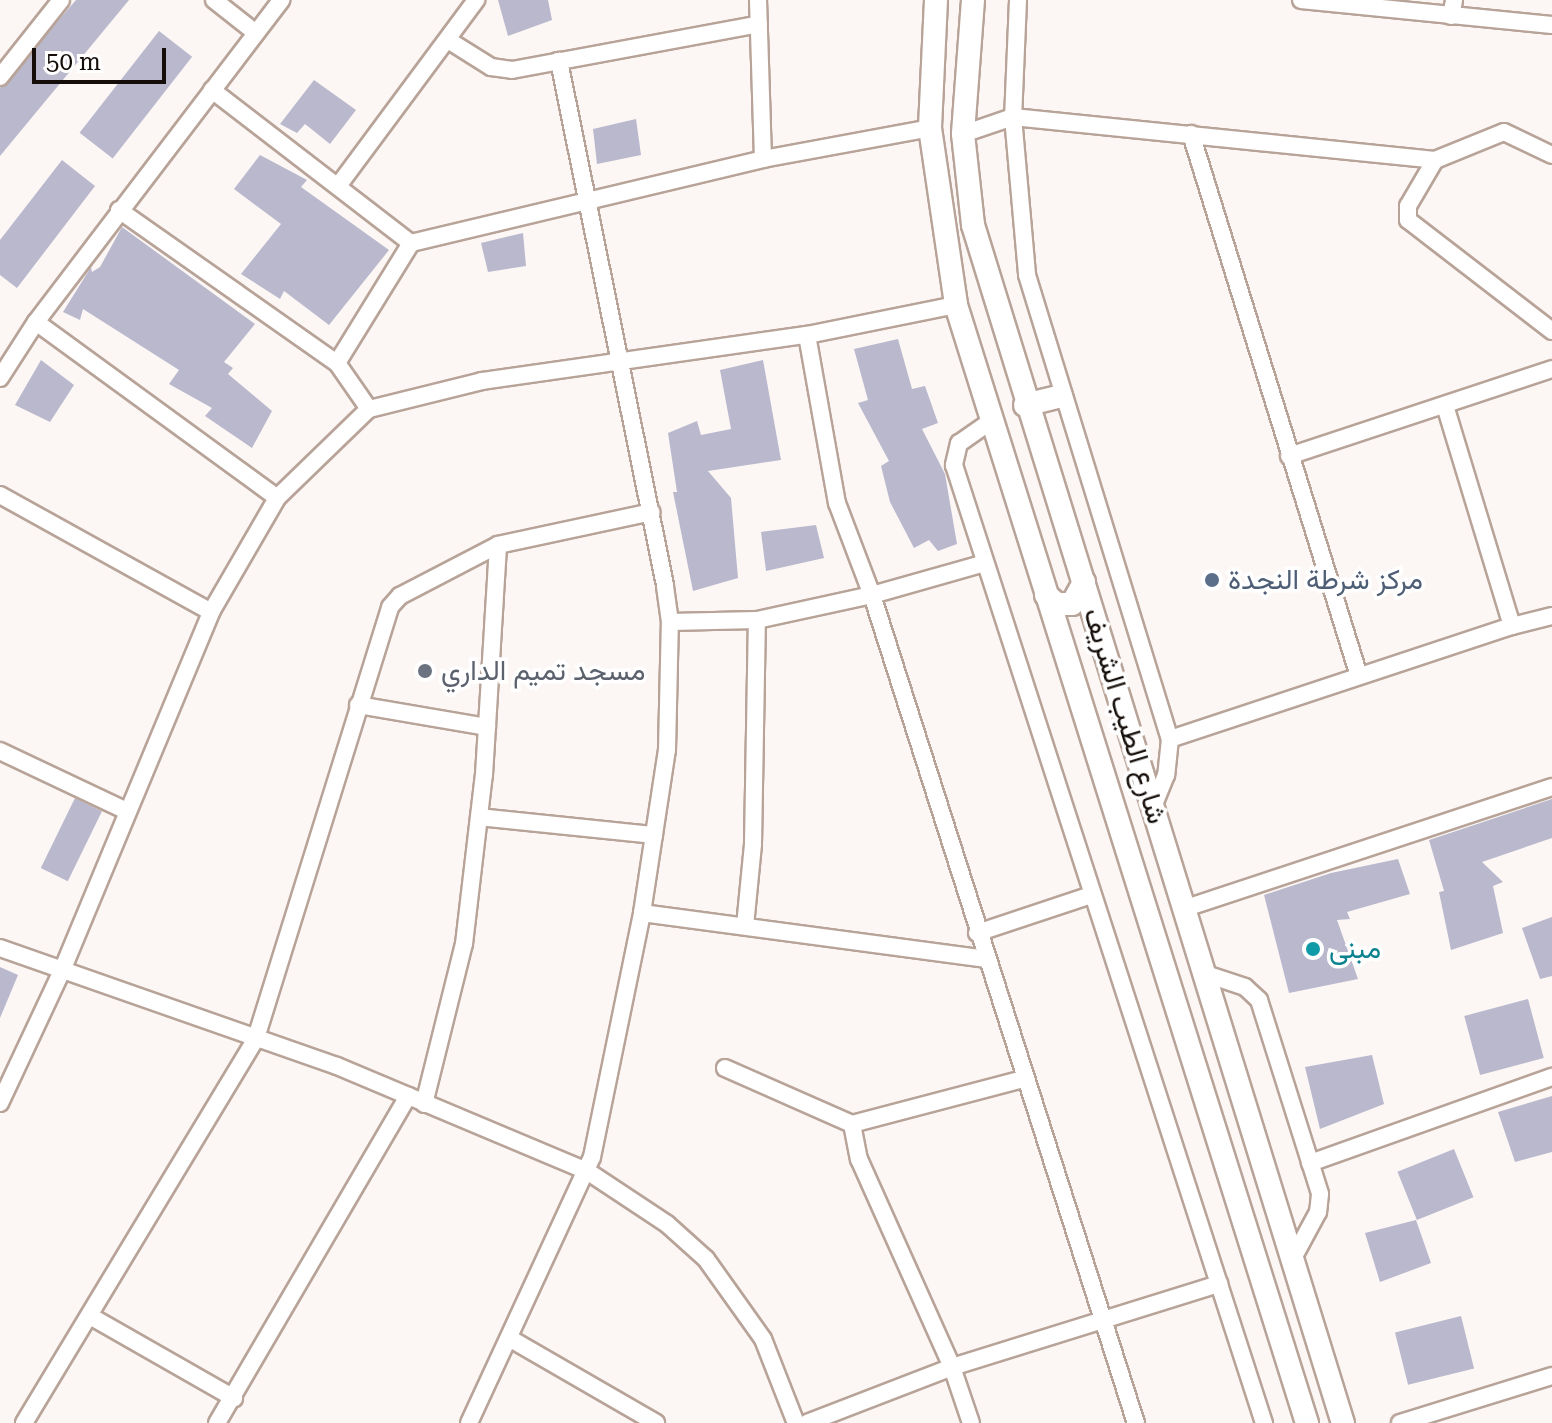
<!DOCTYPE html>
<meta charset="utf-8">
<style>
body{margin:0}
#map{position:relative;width:1552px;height:1423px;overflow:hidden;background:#fcf7f5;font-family:"Roboto Serif",Vazirmatn,serif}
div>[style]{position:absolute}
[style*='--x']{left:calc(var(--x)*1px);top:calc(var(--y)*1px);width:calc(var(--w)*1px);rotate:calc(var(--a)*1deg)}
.building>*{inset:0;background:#b9b8cd;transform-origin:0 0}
.roads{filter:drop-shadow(2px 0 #b8a398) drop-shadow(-2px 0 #b8a398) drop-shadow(0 2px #b8a398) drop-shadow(0 -2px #b8a398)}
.minor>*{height:16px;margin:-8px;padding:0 8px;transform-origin:8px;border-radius:8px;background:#fff}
.secondary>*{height:22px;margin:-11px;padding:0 11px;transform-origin:11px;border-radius:11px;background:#fff}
.dots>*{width:22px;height:22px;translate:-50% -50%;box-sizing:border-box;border:4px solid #fff;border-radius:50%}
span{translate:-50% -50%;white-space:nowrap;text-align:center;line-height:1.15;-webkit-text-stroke:7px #fff;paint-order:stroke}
.service-label{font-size:28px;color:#4e5e75}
.left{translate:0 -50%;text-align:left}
.worship-label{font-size:28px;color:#5b616d}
.street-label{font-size:28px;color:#140d09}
.culture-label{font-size:28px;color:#0d838f}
.scale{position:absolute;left:32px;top:48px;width:134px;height:36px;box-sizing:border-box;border:4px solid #140d09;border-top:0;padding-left:10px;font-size:24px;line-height:28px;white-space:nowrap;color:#140d09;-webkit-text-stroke:6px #fff;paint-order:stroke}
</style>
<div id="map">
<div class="building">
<i style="clip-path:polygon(76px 0,129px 0,0 156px,0 88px)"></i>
<i style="clip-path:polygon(498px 0,548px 0,552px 20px,508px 36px)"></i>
<i style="left:159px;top:31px;width:42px;height:129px;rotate:38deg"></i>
<i style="clip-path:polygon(314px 80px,356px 110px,330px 144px,305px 124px,297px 133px,280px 124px)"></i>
<i style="clip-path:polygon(636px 119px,641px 155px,597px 164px,593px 129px)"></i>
<i style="clip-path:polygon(260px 155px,307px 180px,301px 187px,389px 250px,329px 325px,284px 291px,280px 299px,241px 274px,281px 224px,234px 189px)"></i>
<i style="clip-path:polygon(62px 160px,95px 186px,17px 288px,0 275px,0 240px)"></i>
<i style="clip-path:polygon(122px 227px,255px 324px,224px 362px,233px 368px,228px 374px,272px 411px,252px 448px,205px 416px,212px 408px,169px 384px,179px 370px,83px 309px,80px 320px,63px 312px,91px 267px,92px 272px,100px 267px)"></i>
<i style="clip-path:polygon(523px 233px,526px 266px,488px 272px,481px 243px)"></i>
<i style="clip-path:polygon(898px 339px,912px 389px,925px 386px,938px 423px,922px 429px,945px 474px,957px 544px,938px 551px,929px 540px,914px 548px,890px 502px,881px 466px,889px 461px,858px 403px,868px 400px,854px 349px)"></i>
<i style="clip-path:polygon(41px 360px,74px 385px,50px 422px,15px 405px)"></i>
<i style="clip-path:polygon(763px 360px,781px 460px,708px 471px,731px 498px,738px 578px,693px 591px,673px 492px,677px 492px,668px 433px,697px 421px,701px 435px,731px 429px,720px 370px)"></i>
<i style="clip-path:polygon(816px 525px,824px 558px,766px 571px,761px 532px)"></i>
<i style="left:75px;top:798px;width:30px;height:78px;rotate:26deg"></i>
<i style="clip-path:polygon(1552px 799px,1552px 838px,1482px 862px,1503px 882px,1493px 886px,1503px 933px,1451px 950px,1439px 892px,1444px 891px,1429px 840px)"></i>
<i style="clip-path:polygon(1398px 859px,1410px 894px,1347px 912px,1350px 919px,1337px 920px,1358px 979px,1289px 993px,1264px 895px,1331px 873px)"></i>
<i style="clip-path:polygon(1552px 917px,1552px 976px,1540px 979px,1522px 928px)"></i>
<i style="clip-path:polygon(0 967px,18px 975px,0 1018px)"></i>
<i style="left:1528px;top:999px;width:61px;height:66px;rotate:75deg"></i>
<i style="clip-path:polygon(1372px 1055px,1384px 1104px,1320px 1129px,1305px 1067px)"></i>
<i style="clip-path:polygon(1552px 1096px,1552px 1152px,1515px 1162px,1498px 1112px)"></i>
<i style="left:1454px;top:1149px;width:52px;height:61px;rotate:68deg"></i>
<i style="clip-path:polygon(1416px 1220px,1431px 1263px,1380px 1282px,1365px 1233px)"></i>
<i style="left:1461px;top:1316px;width:54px;height:68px;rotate:76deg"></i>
</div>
<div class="roads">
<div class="minor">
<i style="--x:214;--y:0;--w:53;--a:38.2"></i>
<i style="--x:758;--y:0;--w:159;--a:88.2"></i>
<i style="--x:1018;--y:0;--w:117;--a:92.4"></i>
<i style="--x:1013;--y:117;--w:159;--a:84.9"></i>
<i style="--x:1027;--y:275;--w:486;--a:72.9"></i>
<i style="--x:1170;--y:739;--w:36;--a:96"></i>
<i style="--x:1166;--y:775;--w:37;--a:112"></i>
<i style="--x:1301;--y:0;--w:252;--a:5.7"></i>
<i style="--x:1451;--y:16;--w:16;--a:-79"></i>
<i style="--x:448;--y:40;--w:51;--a:32.1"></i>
<i style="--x:491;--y:67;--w:21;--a:8"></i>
<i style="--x:512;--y:70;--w:251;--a:-10.5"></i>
<i style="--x:0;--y:77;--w:98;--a:-51.6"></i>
<i style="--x:212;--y:90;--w:251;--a:37.6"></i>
<i style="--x:411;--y:243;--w:362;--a:-13.4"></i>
<i style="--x:763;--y:159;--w:170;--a:-10.5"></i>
<i style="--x:963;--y:134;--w:53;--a:-18.8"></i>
<i style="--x:1013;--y:117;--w:424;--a:5.8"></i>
<i style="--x:1435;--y:160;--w:74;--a:-22.1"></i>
<i style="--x:1504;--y:132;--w:53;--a:25.6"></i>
<i style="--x:1191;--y:134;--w:567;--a:72.78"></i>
<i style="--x:1435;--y:160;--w:53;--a:120.4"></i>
<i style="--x:1408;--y:206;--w:14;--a:90"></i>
<i style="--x:1408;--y:220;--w:182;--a:37.6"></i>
<i style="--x:338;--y:186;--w:232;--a:-53.4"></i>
<i style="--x:119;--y:210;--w:266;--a:35.1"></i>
<i style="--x:337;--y:363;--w:56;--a:55.2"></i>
<i style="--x:36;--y:322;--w:298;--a:36.1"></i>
<i style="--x:807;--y:335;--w:171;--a:79.9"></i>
<i style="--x:837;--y:503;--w:98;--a:69.2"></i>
<i style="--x:872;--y:595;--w:869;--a:72.32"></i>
<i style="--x:337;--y:363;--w:141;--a:-58.3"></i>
<i style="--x:0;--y:378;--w:67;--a:-57.3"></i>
<i style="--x:36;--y:322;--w:405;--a:-52.7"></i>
<i style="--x:991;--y:421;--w:39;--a:145"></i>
<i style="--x:959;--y:443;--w:23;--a:103"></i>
<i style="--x:954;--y:465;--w:1007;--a:72.07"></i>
<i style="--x:1289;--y:456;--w:277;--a:-18.3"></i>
<i style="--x:0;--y:495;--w:241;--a:29"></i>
<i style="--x:670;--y:622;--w:87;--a:-1.3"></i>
<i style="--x:757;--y:620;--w:118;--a:-12.3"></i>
<i style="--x:872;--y:595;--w:117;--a:-15.8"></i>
<i style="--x:1512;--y:626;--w:41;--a:-14"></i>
<i style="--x:358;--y:705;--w:131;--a:9.7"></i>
<i style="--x:1170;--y:739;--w:360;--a:-18.3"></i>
<i style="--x:1512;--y:626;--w:231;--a:-106.9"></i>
<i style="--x:0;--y:751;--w:138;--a:25.3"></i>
<i style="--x:479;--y:817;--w:176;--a:5.9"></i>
<i style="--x:1186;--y:908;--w:385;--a:-18.3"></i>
<i style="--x:642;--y:913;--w:346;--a:7.6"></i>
<i style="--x:745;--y:926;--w:82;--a:-84.4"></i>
<i style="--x:753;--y:844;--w:224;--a:-89"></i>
<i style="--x:977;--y:933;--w:120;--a:-18.4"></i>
<i style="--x:0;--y:948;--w:357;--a:19.3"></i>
<i style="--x:337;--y:1066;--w:271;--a:22.8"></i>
<i style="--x:587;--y:1171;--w:96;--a:33.5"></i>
<i style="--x:667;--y:1224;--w:52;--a:41.9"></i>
<i style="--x:706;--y:1259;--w:98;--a:54.5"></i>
<i style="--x:763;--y:1339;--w:90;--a:68.6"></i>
<i style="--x:1203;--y:973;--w:44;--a:18.4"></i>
<i style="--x:1245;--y:987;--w:19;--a:43"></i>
<i style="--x:1259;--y:1000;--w:203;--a:72.5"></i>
<i style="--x:1320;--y:1194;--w:18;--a:96"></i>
<i style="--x:1318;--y:1212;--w:57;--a:118.4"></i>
<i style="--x:725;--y:1068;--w:139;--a:23.8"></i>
<i style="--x:852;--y:1124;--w:178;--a:-14.7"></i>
<i style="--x:0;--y:1103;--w:144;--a:-64.9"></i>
<i style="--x:61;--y:973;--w:391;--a:-67.4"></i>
<i style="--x:211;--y:612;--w:132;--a:-59.9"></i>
<i style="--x:277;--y:498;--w:128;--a:-44.1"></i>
<i style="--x:369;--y:409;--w:116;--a:-13.9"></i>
<i style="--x:482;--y:381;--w:328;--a:-8.1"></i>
<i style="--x:807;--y:335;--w:152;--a:-11.4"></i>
<i style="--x:424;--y:1104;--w:165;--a:-76"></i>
<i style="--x:464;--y:944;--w:170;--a:-83.3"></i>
<i style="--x:484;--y:775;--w:230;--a:-86.5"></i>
<i style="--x:852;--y:1124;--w:36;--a:79"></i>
<i style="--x:859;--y:1159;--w:228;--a:65.9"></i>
<i style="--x:952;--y:1367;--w:59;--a:71.3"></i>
<i style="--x:1310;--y:1163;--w:257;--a:-19.6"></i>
<i style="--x:90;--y:1316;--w:166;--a:29.7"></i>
<i style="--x:509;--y:1338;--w:170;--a:30"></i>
<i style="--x:24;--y:1423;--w:449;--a:-58.9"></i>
<i style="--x:256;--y:1038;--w:451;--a:-72.7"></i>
<i style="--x:390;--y:607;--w:15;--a:-48"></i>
<i style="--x:400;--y:596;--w:110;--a:-27.5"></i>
<i style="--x:498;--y:545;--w:157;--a:-12.1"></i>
<i style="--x:217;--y:1423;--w:379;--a:-59.7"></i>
<i style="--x:469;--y:1423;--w:293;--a:-65.2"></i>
<i style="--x:592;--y:1157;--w:249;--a:-78.4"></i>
<i style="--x:642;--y:913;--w:165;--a:-81.3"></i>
<i style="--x:667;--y:750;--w:128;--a:-88.7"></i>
<i style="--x:670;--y:622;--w:37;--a:-98"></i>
<i style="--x:665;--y:585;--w:535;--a:-101.44"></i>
<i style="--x:807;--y:1423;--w:155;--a:-21.1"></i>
<i style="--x:952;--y:1367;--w:280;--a:-17.3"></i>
<i style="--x:1400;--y:1423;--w:159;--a:-17.2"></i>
</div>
<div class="secondary">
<i style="--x:936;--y:0;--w:128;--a:92.7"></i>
<i style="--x:930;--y:128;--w:179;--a:81.6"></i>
<i style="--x:956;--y:305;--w:1172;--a:72.57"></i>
<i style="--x:973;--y:0;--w:134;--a:94.3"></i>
<i style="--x:963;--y:134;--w:92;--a:83.7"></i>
<i style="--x:973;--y:225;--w:1254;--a:72.84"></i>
<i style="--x:1025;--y:405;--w:37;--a:-14"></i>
<i style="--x:1046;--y:595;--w:14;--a:39"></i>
<i style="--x:1057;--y:604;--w:15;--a:0"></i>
<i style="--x:1072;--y:604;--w:25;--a:-61"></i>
</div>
</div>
<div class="dots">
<i style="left:1212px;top:580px;background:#5c6f8a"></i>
<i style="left:425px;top:671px;background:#6b7280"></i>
<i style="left:1313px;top:949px;background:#0f9aa8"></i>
</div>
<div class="service-label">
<span class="left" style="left:1228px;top:580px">مركز شرطة النجدة</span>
</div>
<div class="worship-label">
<span class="left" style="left:441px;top:671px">مسجد تميم الداري</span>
</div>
<div class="street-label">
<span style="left:1125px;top:716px;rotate:73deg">شارع الطيب الشريف</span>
</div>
<div class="culture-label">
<span class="left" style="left:1329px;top:949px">مبنى</span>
</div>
<div class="scale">50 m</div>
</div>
